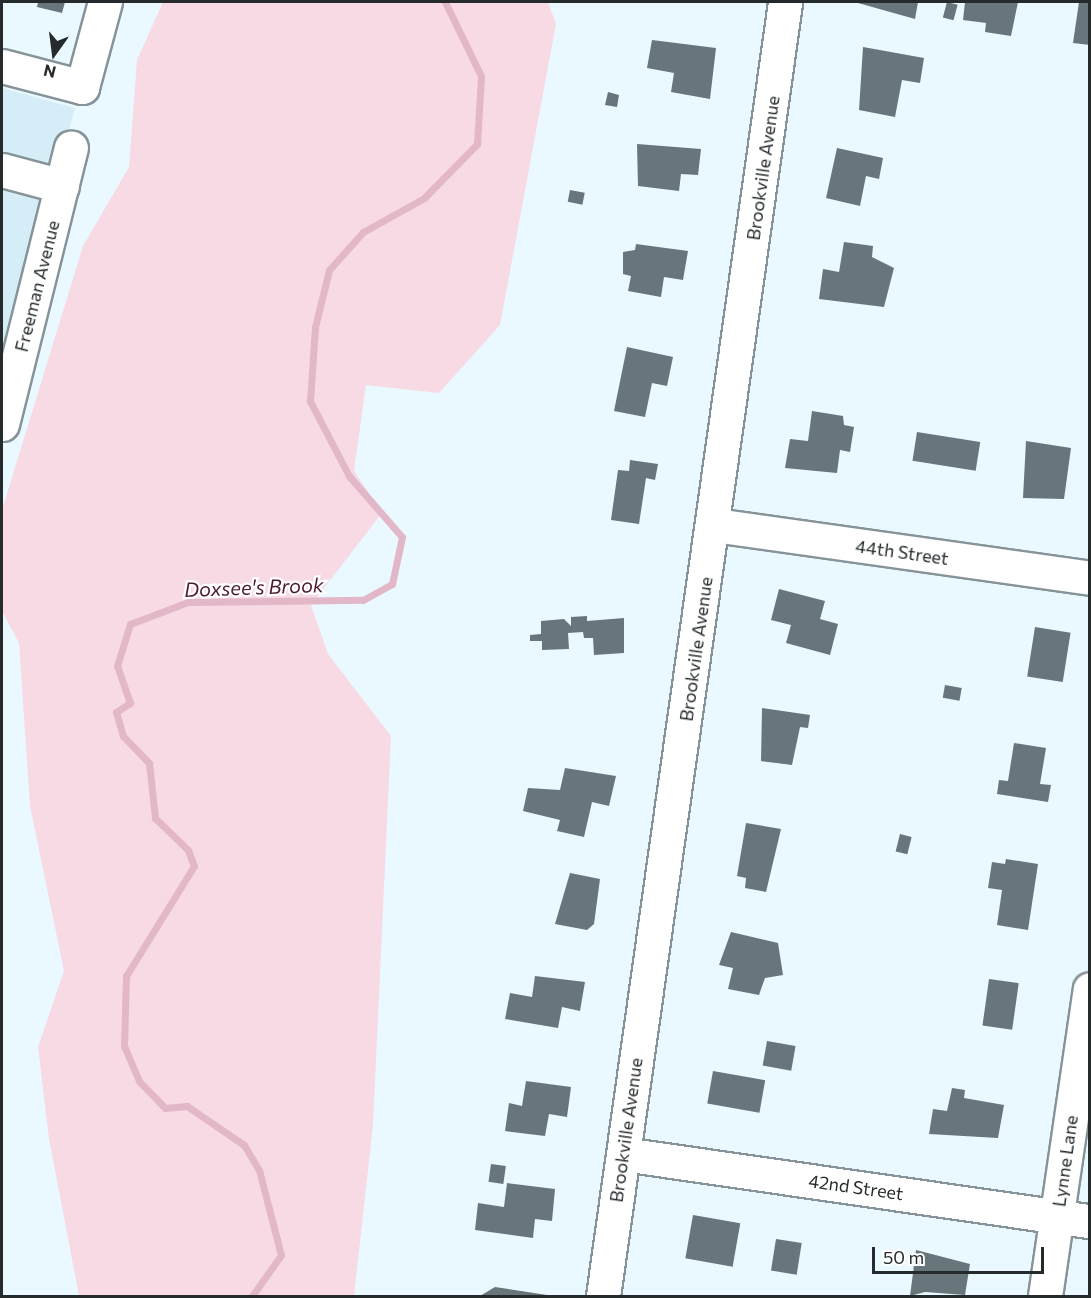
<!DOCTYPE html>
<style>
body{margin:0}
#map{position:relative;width:1091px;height:1298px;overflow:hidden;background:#eaf9ff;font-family:Commissioner,sans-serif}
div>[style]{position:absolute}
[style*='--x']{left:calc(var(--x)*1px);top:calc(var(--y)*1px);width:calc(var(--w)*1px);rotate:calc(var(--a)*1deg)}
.built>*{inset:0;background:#d5edf6}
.green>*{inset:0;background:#f8dae5}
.stream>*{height:7px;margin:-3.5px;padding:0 3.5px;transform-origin:3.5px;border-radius:3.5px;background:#e2b8c8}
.building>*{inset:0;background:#68767b;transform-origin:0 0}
.roads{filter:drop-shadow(2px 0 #869499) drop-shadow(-2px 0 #869499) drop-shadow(0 2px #869499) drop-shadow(0 -2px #869499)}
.minor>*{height:33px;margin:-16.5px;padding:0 16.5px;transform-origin:16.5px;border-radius:16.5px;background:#fff}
span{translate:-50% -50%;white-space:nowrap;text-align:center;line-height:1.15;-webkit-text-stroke:4.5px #fff;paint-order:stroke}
.street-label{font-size:18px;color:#252b2d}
.water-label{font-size:20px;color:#4d1a33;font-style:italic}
.frame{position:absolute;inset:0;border:3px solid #252b2d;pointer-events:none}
.north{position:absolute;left:24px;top:24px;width:60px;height:60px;-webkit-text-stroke:4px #fff;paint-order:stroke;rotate:194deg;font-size:16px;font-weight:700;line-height:24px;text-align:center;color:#252b2d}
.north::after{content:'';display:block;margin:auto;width:21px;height:27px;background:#252b2d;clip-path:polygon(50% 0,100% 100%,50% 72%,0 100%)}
.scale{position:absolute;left:872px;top:1247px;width:172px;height:27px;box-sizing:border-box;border:3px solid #252b2d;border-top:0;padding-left:8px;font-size:18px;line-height:21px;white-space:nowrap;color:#252b2d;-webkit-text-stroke:4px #fff;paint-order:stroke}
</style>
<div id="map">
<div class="built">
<i style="clip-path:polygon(2px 88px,75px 108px,2px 378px)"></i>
</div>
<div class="green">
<i style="clip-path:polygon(163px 2px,548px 2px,556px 24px,500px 325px,439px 393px,366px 385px,354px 471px,382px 513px,311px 605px,328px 654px,391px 736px,373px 1125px,354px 1296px,79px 1296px,49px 1139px,38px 1047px,64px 971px,30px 806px,19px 643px,2px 611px,2px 510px,83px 246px,129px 167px,137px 60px)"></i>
</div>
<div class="stream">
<i style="--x:252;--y:1296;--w:50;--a:-54.7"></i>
<i style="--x:281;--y:1255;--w:88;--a:-104.5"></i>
<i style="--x:259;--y:1170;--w:29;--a:-121"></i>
<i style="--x:244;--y:1145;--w:69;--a:-145.6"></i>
<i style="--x:187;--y:1106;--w:22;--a:175"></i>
<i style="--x:165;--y:1108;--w:37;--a:-134"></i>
<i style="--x:139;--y:1081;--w:38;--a:-113"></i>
<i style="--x:124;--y:1046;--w:70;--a:-88.4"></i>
<i style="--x:126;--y:976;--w:129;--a:-58.3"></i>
<i style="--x:194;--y:866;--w:17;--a:-111"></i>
<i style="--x:188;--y:850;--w:46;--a:-135.9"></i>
<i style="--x:155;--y:818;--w:55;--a:-96.2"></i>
<i style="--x:149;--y:763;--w:37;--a:-134"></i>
<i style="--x:123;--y:736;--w:25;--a:-106"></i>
<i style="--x:116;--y:712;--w:17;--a:-33"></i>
<i style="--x:130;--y:703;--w:39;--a:-109"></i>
<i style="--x:117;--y:666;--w:44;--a:-72.8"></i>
<i style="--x:130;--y:624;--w:62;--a:-20.8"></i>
<i style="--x:188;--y:602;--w:175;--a:-0.7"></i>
<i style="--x:363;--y:600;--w:33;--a:-29"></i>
<i style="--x:392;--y:584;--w:48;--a:-78"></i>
<i style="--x:402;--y:537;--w:81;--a:-131"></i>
<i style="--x:349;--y:476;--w:85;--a:-117.5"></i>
<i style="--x:310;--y:401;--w:74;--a:-86.1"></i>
<i style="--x:315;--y:327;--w:59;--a:-76.2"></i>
<i style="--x:329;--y:270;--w:51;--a:-48.2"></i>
<i style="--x:363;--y:232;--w:70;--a:-29.1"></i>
<i style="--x:424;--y:198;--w:76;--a:-45.5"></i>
<i style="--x:477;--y:144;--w:68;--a:-86.6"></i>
<i style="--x:481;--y:76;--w:82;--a:-115.9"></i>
</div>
<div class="building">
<i style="clip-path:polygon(38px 2px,65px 2px,62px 13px,37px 7px)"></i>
<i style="clip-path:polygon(918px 2px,915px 19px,858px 3px,859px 2px)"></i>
<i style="left:947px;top:2px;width:11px;height:16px;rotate:15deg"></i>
<i style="clip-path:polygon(965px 2px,1018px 2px,1011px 36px,985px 32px,986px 23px,963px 20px)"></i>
<i style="clip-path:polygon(1079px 2px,1090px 2px,1090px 45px,1073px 43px)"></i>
<i style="clip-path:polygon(652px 40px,716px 48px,710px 99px,671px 92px,674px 73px,647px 68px)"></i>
<i style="clip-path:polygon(863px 47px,924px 58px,920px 83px,902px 80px,895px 117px,859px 110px)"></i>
<i style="clip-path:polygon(608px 92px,619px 95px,617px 107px,605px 105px)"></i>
<i style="clip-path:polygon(637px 144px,701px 149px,698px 175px,681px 174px,679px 191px,638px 186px)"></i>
<i style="clip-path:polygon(837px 148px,883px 158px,879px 179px,866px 176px,860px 206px,826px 198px)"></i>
<i style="left:570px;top:190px;width:15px;height:12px;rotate:11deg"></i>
<i style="clip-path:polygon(844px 242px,873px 246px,872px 257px,894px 268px,884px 307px,819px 299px,823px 269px,839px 272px)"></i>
<i style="clip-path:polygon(636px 244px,688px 251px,683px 280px,664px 277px,661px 297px,628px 291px,631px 276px,623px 274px,623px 252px,635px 250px)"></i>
<i style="clip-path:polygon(627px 347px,673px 357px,667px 386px,652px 383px,645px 417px,614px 411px)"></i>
<i style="clip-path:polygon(812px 411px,843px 416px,844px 425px,854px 427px,850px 452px,840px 450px,837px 473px,785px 468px,790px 439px,808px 441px)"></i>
<i style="left:917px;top:432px;width:64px;height:29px;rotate:9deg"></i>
<i style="clip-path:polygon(1026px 441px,1071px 448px,1064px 499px,1023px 498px)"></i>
<i style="clip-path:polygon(630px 460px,658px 464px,655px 480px,646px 478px,639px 524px,611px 520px,618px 470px,629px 471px)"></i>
<i style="clip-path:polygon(779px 589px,825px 601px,820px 619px,838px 624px,830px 655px,786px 643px,791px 625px,771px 620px)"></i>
<i style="clip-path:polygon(587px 616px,587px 621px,624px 618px,624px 653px,594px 655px,593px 638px,584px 638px,583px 632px,568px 633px,569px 649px,542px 650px,542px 641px,530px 641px,530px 635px,541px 634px,541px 621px,564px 619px,571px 626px,571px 617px)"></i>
<i style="left:1035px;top:627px;width:36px;height:50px;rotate:9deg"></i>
<i style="left:945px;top:685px;width:17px;height:13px;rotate:10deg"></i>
<i style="clip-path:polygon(762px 708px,810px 715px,808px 728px,800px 727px,792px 765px,761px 761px)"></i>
<i style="clip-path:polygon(1014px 743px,1046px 748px,1040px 784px,1051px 785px,1048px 802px,997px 794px,999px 780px,1008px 781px)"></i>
<i style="clip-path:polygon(565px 768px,616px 776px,609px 806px,592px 802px,584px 837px,557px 831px,560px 820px,523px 811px,528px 788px,560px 790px)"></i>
<i style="clip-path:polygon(746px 823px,781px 829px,766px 892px,745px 888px,746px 878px,737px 876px)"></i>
<i style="left:900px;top:834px;width:12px;height:18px;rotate:14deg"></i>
<i style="clip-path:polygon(1006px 859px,1038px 864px,1028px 930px,997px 925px,1002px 890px,988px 888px,992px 862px,1005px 864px)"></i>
<i style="clip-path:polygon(570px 873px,600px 879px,594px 924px,587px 930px,555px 924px)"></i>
<i style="clip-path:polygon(731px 932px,778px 943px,783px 975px,765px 978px,759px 995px,728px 989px,733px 968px,719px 965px)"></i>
<i style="clip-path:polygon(535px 976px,585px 982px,580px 1011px,562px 1007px,558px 1028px,505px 1019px,510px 993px,532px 997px)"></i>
<i style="left:989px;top:979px;width:30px;height:47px;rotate:8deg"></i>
<i style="left:767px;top:1041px;width:29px;height:25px;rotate:10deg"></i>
<i style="left:713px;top:1071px;width:53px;height:33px;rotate:10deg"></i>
<i style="clip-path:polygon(526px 1081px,571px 1087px,567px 1117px,549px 1114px,545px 1136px,505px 1131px,509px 1103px,522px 1106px)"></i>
<i style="clip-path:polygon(952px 1088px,965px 1090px,964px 1098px,1004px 1105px,998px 1138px,929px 1134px,933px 1109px,947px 1111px)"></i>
<i style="left:491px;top:1164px;width:15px;height:18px;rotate:8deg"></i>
<i style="clip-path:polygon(507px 1183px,555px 1189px,552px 1221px,535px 1219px,533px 1238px,475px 1230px,478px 1203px,504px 1207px)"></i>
<i style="left:693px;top:1215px;width:48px;height:44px;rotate:10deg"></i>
<i style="left:776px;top:1239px;width:26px;height:32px;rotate:9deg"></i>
<i style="clip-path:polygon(916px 1250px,970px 1264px,965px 1295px,925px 1292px,910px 1296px)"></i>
<i style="clip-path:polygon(495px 1287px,547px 1295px,547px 1296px,480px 1296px)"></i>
</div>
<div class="roads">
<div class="minor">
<i style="--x:2;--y:66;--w:83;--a:14.7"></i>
<i style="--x:82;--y:87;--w:88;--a:-74.9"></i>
<i style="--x:2;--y:170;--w:62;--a:14.9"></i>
<i style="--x:2;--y:424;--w:285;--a:-76"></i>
<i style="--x:714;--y:525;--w:380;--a:8"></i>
<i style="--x:623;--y:1154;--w:472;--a:8.2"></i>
<i style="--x:603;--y:1296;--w:1307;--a:-81.99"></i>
<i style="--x:1045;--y:1296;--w:310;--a:-81.7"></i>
</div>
</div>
<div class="street-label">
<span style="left:763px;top:168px;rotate:-82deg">Brookville Avenue</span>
<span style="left:37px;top:286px;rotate:-76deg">Freeman Avenue</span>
<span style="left:902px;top:552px;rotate:8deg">44th Street</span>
<span style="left:696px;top:649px;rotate:-82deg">Brookville Avenue</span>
<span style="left:626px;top:1130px;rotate:-82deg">Brookville Avenue</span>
<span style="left:1065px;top:1161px;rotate:-82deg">Lynne Lane</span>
<span style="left:856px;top:1187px;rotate:8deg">42nd Street</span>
</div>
<div class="water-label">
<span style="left:254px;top:587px;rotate:-2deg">Doxsee's Brook</span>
</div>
<div class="frame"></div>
<div class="north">N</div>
<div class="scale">50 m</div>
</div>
